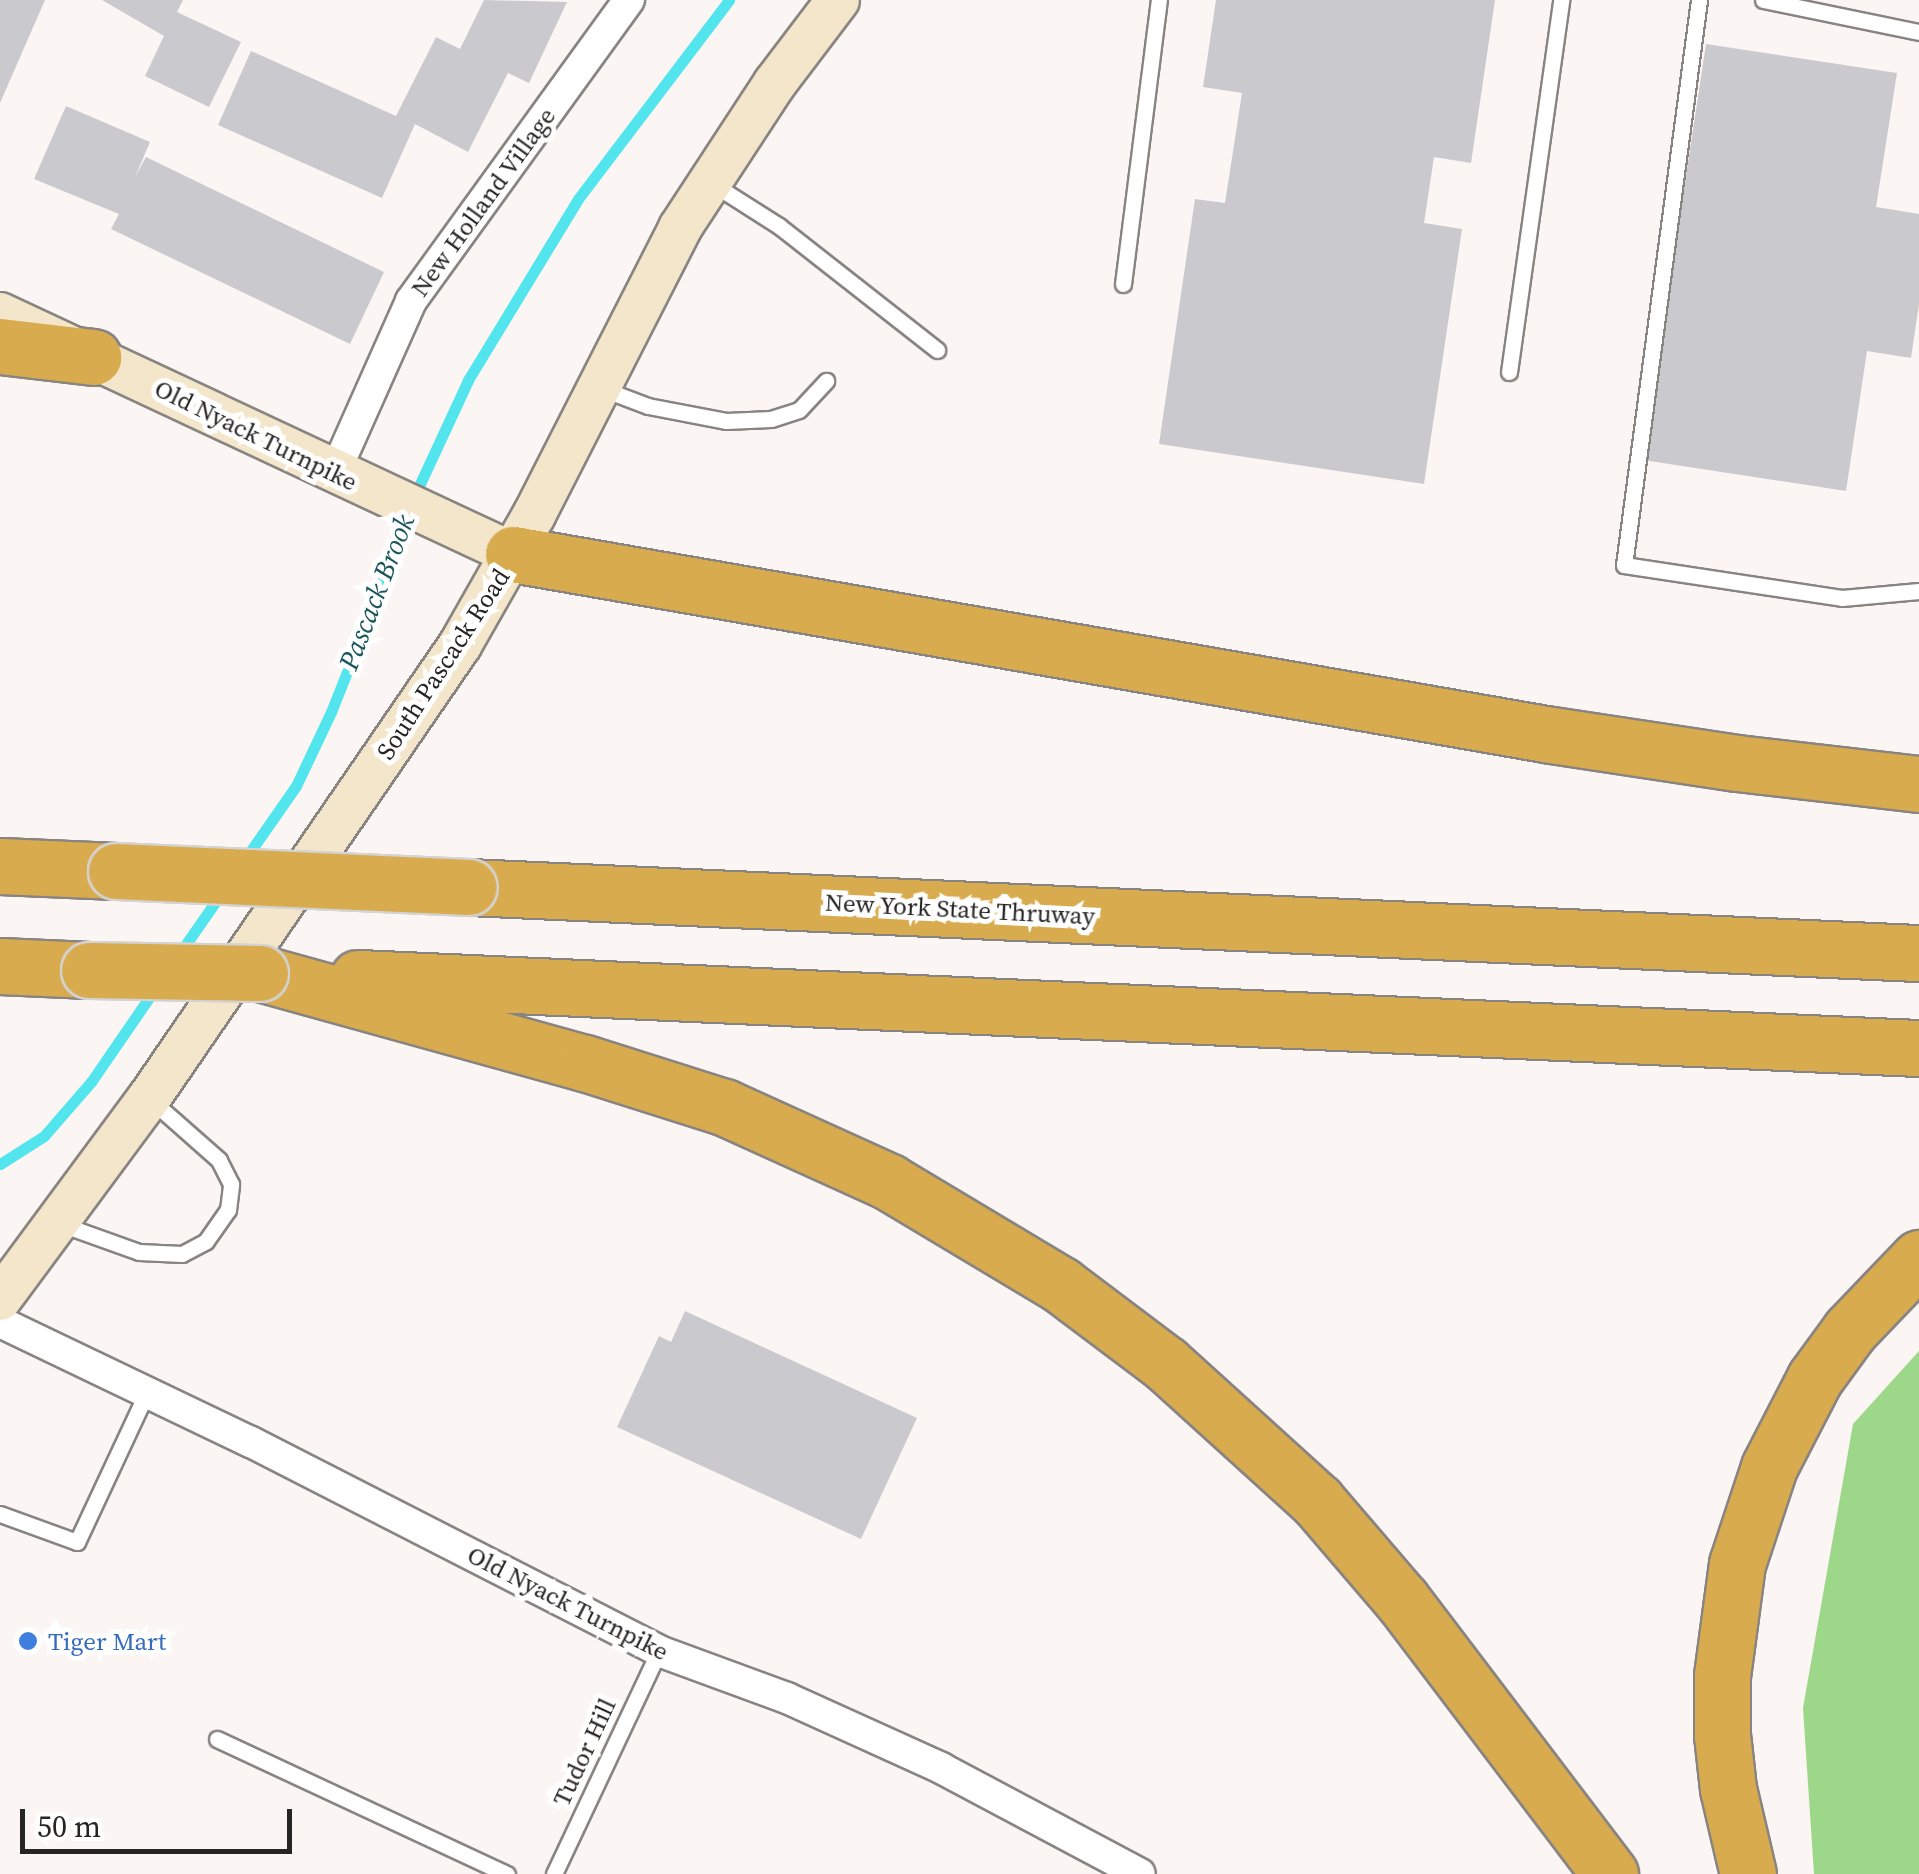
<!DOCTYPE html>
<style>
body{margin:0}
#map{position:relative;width:1919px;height:1874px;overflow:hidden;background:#fbf6f3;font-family:"Source Serif 4",serif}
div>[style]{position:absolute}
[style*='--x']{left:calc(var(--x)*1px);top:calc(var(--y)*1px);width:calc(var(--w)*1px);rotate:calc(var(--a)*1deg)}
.green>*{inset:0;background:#9dd78a}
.stream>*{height:11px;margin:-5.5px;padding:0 5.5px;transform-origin:5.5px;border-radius:5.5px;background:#53e5ee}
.building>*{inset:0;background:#cac9ce}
.roads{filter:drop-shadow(2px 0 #888481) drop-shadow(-2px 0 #888481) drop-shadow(0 2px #888481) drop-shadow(0 -2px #888481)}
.lane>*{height:15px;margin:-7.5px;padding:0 7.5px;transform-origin:7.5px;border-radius:7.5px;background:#fff}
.street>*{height:30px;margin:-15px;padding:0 15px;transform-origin:15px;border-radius:15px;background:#fff}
.secondary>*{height:42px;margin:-21px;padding:0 21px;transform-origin:21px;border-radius:21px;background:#f4e6ca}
.highway>*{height:55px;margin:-27.5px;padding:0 27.5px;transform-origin:27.5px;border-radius:27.5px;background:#d9ab4f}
.bridges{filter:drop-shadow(2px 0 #d4d3d3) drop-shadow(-2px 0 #d4d3d3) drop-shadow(0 2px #d4d3d3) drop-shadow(0 -2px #d4d3d3)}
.highway-bridge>*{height:55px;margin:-27.5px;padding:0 27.5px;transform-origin:27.5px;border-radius:27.5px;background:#d9ab4f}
.dots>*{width:28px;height:28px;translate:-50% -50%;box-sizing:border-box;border:5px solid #fff;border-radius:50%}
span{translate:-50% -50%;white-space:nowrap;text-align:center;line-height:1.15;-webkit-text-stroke:10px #fff;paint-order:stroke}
.street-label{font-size:25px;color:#262524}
.shop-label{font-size:25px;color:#366cbe}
.left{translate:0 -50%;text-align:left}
.water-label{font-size:28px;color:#1a575b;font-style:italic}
.scale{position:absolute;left:20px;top:1809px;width:272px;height:45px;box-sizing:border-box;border:5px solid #262524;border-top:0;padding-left:12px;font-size:30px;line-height:35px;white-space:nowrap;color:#262524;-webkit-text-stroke:8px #fff;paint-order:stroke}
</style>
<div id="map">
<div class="green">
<i style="clip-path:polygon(1919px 1351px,1919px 1874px,1814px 1874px,1803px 1708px,1853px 1424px)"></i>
</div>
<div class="stream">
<i style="--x:245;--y:859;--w:89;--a:-55.1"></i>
<i style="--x:296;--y:786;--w:82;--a:-64.7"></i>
<i style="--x:331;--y:712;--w:100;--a:-68.3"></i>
<i style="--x:368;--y:619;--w:65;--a:-73.8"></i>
<i style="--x:386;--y:557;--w:195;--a:-65.1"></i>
<i style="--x:468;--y:380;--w:212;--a:-58.7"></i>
<i style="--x:578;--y:199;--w:250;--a:-52.8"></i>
<i style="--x:179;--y:954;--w:77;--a:-55.1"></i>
<i style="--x:0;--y:1164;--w:52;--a:-32.5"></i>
<i style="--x:44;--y:1136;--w:72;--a:-49"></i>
<i style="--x:91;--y:1082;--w:113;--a:-55.5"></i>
</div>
<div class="building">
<i style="clip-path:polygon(0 0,45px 0,0 103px)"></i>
<i style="clip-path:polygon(102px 0,183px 0,177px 12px,241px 42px,209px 107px,145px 76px,164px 36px)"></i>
<i style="clip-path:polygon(484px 0,567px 2px,529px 83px,508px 73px,468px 152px,415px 124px,382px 198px,218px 125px,251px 51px,396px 116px,436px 37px,460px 49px)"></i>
<i style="clip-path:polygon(1216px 0,1495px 0,1471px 163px,1434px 157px,1424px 223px,1462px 229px,1424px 484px,1159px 444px,1195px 199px,1225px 203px,1242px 93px,1203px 87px)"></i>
<i style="clip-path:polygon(1706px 44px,1897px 73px,1876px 207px,1919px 214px,1919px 304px,1911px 358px,1867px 351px,1846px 491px,1643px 460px)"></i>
<i style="clip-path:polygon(66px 106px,150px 142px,135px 177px,146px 157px,384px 272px,350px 344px,111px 229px,119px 214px,34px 179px)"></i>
<i style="clip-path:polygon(685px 1311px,917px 1418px,861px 1539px,617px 1427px,659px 1336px,671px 1342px)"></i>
</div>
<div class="roads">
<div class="lane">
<i style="--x:1699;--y:0;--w:570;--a:97.56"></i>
<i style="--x:1624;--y:565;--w:220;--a:8.6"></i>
<i style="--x:1842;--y:598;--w:77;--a:-5.2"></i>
<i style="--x:1763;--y:0;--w:159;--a:11.6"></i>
<i style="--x:713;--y:184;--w:78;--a:32.5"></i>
<i style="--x:779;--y:226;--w:201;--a:38.1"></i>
<i style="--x:1123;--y:284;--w:286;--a:-82.8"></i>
<i style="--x:1509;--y:372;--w:376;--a:-82"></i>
<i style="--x:603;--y:389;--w:48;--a:20.7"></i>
<i style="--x:648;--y:406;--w:79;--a:10.9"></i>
<i style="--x:726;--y:421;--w:45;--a:-2.5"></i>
<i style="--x:771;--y:419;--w:29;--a:-18"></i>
<i style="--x:799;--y:410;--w:40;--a:-47"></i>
<i style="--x:58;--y:1223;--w:86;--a:19.7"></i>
<i style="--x:139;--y:1252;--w:43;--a:2.7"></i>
<i style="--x:182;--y:1254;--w:27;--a:-28"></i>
<i style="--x:206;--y:1241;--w:38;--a:-55"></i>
<i style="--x:228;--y:1210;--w:26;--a:-83"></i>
<i style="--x:231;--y:1184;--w:27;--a:-117"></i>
<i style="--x:219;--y:1160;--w:89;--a:-138.6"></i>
<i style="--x:0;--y:1514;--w:82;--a:20"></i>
<i style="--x:77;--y:1542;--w:166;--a:-65"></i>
<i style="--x:217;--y:1739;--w:320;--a:25"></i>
<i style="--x:554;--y:1874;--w:246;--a:-64.8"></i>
</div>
<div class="street">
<i style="--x:335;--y:472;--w:187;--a:-66"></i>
<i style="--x:411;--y:301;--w:372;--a:-54.1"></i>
<i style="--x:0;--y:1322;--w:278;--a:25.6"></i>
<i style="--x:251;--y:1442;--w:458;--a:27.1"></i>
<i style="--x:659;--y:1651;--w:136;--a:20.2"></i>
<i style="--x:787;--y:1698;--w:169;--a:24.4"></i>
<i style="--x:941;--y:1768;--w:225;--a:28"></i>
</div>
<div class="secondary">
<i style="--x:0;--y:314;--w:566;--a:25.07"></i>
<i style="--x:0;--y:1299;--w:250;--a:-53.5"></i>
<i style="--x:149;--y:1098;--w:549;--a:-55.53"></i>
<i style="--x:460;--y:645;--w:150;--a:-60.4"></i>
<i style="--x:534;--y:515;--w:322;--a:-63"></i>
<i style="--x:680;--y:228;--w:173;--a:-56.8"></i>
<i style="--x:775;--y:83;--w:104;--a:-52.8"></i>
</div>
<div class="highway">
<i style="--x:0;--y:346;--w:94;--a:6.7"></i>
<i style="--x:513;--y:554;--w:1048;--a:9.89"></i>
<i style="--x:1545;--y:734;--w:194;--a:8.6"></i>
<i style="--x:1737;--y:763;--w:183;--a:6.6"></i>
<i style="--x:0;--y:866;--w:116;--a:2.5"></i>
<i style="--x:469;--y:887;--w:1452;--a:2.61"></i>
<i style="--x:0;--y:966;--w:89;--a:2.6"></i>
<i style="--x:260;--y:973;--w:337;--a:15.5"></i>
<i style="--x:585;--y:1063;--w:146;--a:17.6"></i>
<i style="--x:724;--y:1107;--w:181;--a:24.4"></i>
<i style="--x:889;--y:1182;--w:200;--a:30.9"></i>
<i style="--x:1061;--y:1285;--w:131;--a:37"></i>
<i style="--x:1166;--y:1364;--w:204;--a:42.2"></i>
<i style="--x:1317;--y:1501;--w:130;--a:49.4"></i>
<i style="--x:1402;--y:1600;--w:344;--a:52.8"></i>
<i style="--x:358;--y:978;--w:1563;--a:2.57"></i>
<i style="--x:1748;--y:1874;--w:87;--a:-103.2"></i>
<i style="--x:1728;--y:1789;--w:54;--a:-96.3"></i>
<i style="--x:1722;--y:1735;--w:59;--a:-90"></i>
<i style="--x:1722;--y:1676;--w:113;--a:-82.4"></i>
<i style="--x:1737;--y:1564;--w:102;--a:-71.7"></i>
<i style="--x:1769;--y:1467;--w:100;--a:-62.7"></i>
<i style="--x:1815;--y:1378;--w:59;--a:-53.9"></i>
<i style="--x:1850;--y:1330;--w:100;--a:-46.2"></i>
</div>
</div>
<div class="bridges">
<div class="highway-bridge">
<i style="--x:116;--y:871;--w:353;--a:2.6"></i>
<i style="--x:89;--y:970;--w:171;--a:1"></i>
</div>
</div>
<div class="dots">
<i style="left:28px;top:1641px;background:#3f7fe0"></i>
</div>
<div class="street-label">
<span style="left:483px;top:202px;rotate:-54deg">New Holland Village</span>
<span style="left:256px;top:435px;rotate:26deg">Old Nyack Turnpike</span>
<span style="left:443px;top:664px;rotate:-57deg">South Pascack Road</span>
<span style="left:960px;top:909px;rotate:3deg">New York State Thruway</span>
<span style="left:568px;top:1603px;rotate:27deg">Old Nyack Turnpike</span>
<span style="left:584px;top:1752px;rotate:-65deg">Tudor Hill</span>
</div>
<div class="shop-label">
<span class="left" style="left:48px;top:1641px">Tiger Mart</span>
</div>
<div class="water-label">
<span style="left:376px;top:592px;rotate:-69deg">Pascack Brook</span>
</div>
<div class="scale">50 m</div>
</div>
